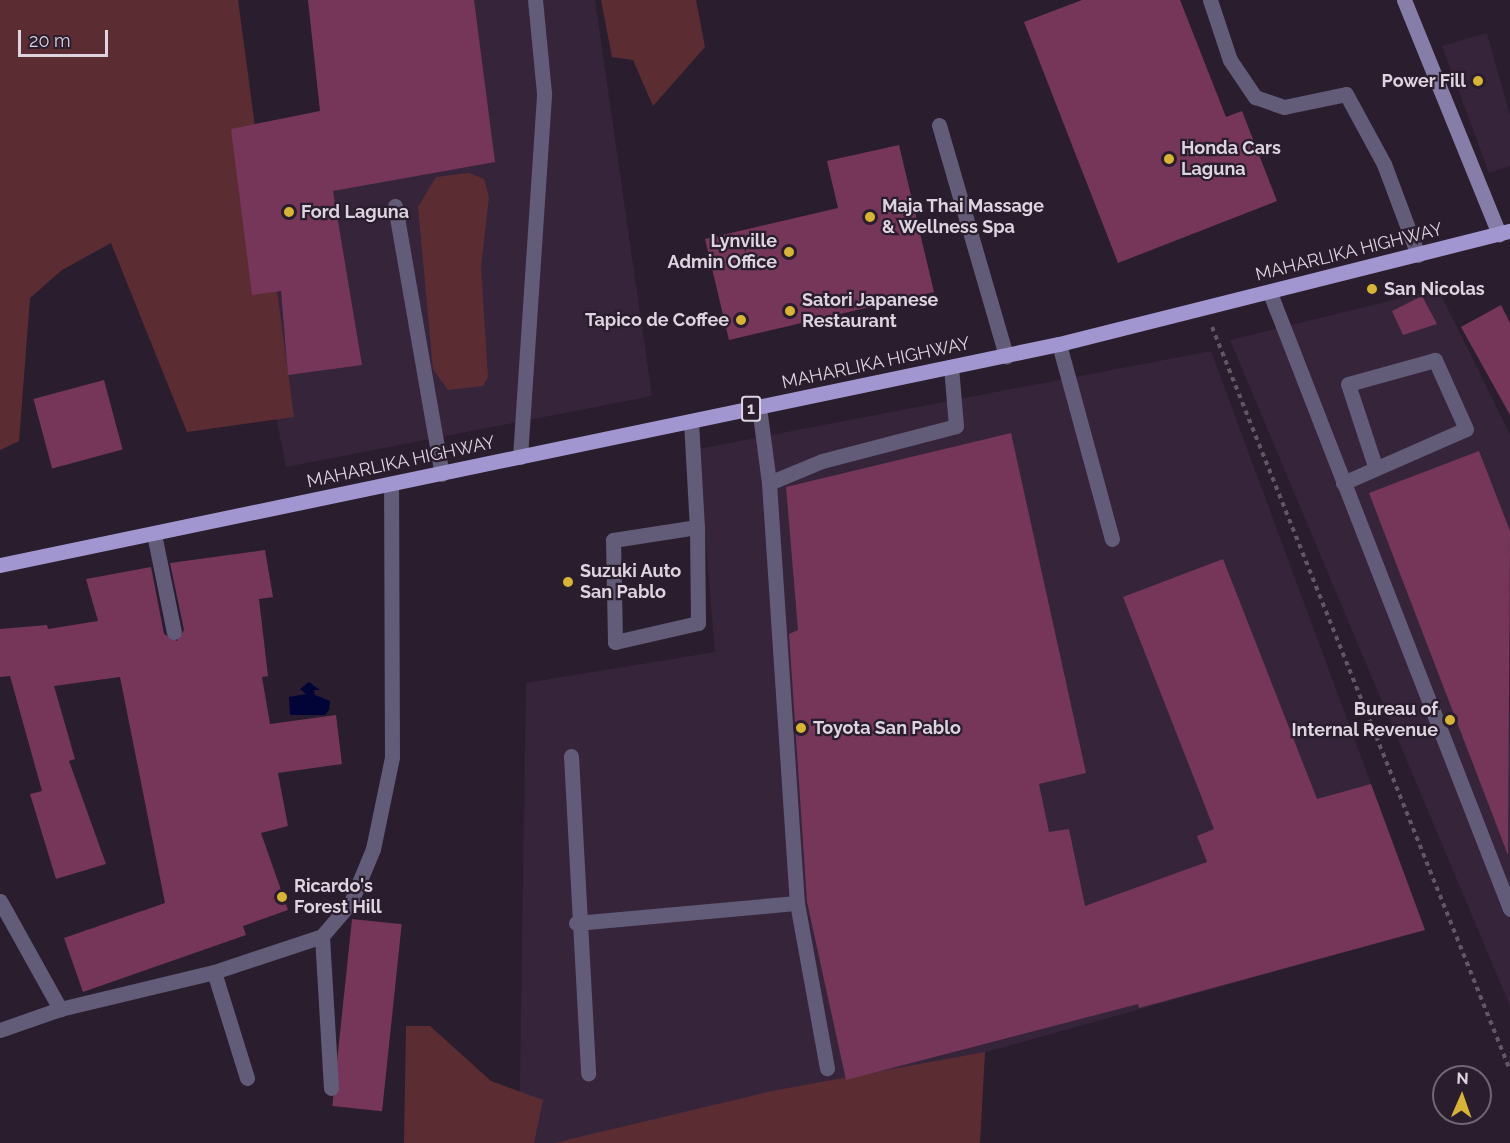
<!DOCTYPE html>
<style>
body{margin:0}
#map{position:relative;width:1510px;height:1143px;overflow:hidden;background:#2a1d2e;font-family:Raleway,sans-serif}
div>[style]{position:absolute}
[style*='--x']{left:calc(var(--x)*1px);top:calc(var(--y)*1px);width:calc(var(--w)*1px);rotate:calc(var(--a)*1deg)}
.built>*{inset:0;background:#36243b}
.green>*{inset:0;background:#5b2d33}
.water>*{inset:0;background:#020438}
.building>*{inset:0;background:#75365a;transform-origin:0 0}
.path>*{height:4px;margin-top:-2px;transform-origin:0;background:repeating-linear-gradient(90deg,#635766 0 4.5px,transparent 0 9px)}
.lane>*{height:15px;margin:-7.5px;padding:0 7.5px;transform-origin:7.5px;border-radius:7.5px;background:#625c78}
.secondary>*{height:15px;margin:-7.5px;padding:0 7.5px;transform-origin:7.5px;border-radius:7.5px;background:#867da9}
.primary>*{height:15px;margin:-7.5px;padding:0 7.5px;transform-origin:7.5px;border-radius:7.5px;background:#a196cf}
.dots>*{width:16px;height:16px;translate:-50% -50%;box-sizing:border-box;border:3px solid #2a1d2e;border-radius:50%}
span{translate:-50% -50%;white-space:nowrap;text-align:center;line-height:1.15;-webkit-text-stroke:4.5px #2a1d2e;paint-order:stroke}
.shield-label span{padding:2px 4px;background:#2a1d2e;border:2px solid;border-radius:4px;-webkit-text-stroke-width:0}
.shield-label{font-size:16px;color:#ddd4df;font-weight:700}
.poi-label{font-size:18px;color:#ddd4df;font-weight:700}
.right{translate:-100% -50%;text-align:right}
.left{translate:0 -50%;text-align:left}
.street-label{font-size:18px;color:#ddd4df}
.north{position:absolute;left:1432px;top:1065px;width:60px;height:60px;box-sizing:border-box;background:#2a1d2e;border:2px solid #726675;border-radius:50%;rotate:2deg;font-size:16px;font-weight:700;line-height:24px;text-align:center;color:#ddd4df}
.north::after{content:'';display:block;margin:auto;width:21px;height:27px;background:#d7b434;clip-path:polygon(50% 0,100% 100%,50% 72%,0 100%)}
.scale{position:absolute;left:18px;top:30px;width:90px;height:27px;box-sizing:border-box;border:3px solid #ddd4df;border-top:0;padding-left:8px;font-size:18px;line-height:21px;white-space:nowrap;color:#ddd4df;-webkit-text-stroke:4px #2a1d2e;paint-order:stroke}
</style>
<div id="map">
<div class="built">
<i style="clip-path:polygon(308px 0,595px 0,652px 396px,286px 467px,252px 295px,231px 129px,320px 111px)"></i>
<i style="clip-path:polygon(1487px 33px,1510px 116px,1510px 166px,1489px 173px,1442px 46px)"></i>
<i style="clip-path:polygon(1438px 289px,1510px 434px,1510px 1006px,1230px 340px)"></i>
<i style="clip-path:polygon(1211px 351px,1425px 930px,943px 1064px,630px 1143px,519px 1143px,526px 683px,715px 652px,698px 449px)"></i>
</div>
<div class="green">
<i style="clip-path:polygon(0 0,238px 0,294px 417px,187px 432px,111px 243px,62px 270px,30px 298px,19px 441px,0 450px)"></i>
<i style="clip-path:polygon(601px 0,696px 0,705px 47px,653px 106px,633px 60px,612px 57px)"></i>
<i style="clip-path:polygon(469px 173px,484px 179px,489px 197px,481px 267px,488px 377px,483px 386px,448px 390px,433px 369px,418px 207px,436px 177px)"></i>
<i style="clip-path:polygon(406px 1026px,430px 1026px,491px 1081px,543px 1100px,534px 1143px,404px 1143px)"></i>
<i style="clip-path:polygon(985px 1052px,980px 1143px,554px 1143px,772px 1091px)"></i>
</div>
<div class="water">
<i style="clip-path:polygon(309px 682px,320px 690px,314px 690px,315px 695px,330px 701px,329px 710px,325px 715px,290px 715px,289px 697px,306px 694px,300px 689px)"></i>
</div>
<div class="building">
<i style="clip-path:polygon(308px 0,474px 0,495px 162px,333px 191px,362px 365px,288px 375px,281px 291px,252px 295px,231px 129px,320px 111px)"></i>
<i style="clip-path:polygon(1082px 0,1180px 0,1226px 117px,1242px 111px,1277px 201px,1118px 263px,1024px 22px)"></i>
<i style="clip-path:polygon(899px 145px,934px 292px,729px 340px,705px 239px,838px 208px,827px 161px)"></i>
<i style="clip-path:polygon(1422px 296px,1437px 324px,1403px 335px,1392px 311px)"></i>
<i style="clip-path:polygon(1501px 305px,1510px 323px,1510px 415px,1461px 327px)"></i>
<i style="left:104px;top:380px;width:72px;height:73px;rotate:75deg"></i>
<i style="clip-path:polygon(1011px 433px,1086px 773px,1039px 784px,1049px 832px,1069px 829px,1085px 906px,1207px 862px,1197px 836px,1214px 829px,1123px 597px,1223px 559px,1317px 799px,1371px 784px,1425px 930px,1139px 1008px,1138px 1004px,846px 1080px,807px 902px,789px 634px,798px 630px,786px 487px)"></i>
<i style="clip-path:polygon(1479px 451px,1510px 531px,1508px 855px,1369px 493px)"></i>
<i style="clip-path:polygon(265px 550px,273px 597px,259px 599px,268px 676px,262px 677px,270px 724px,336px 715px,342px 764px,278px 773px,288px 826px,261px 833px,288px 910px,243px 926px,246px 935px,83px 992px,64px 938px,165px 903px,120px 677px,54px 686px,75px 759px,69px 761px,106px 864px,56px 879px,30px 794px,42px 791px,10px 676px,0 677px,0 629px,47px 625px,48px 629px,98px 621px,86px 579px,151px 567px,164px 634px,177px 641px,184px 630px,170px 563px)"></i>
<i style="left:352px;top:919px;width:50px;height:188px;rotate:6deg"></i>
</div>
<div class="path">
<i style="--x:1212;--y:327;--w:801;--a:68.15"></i>
</div>
<div class="lane">
<i style="--x:1210;--y:0;--w:63;--a:71.6"></i>
<i style="--x:1230;--y:60;--w:45;--a:56"></i>
<i style="--x:1255;--y:97;--w:31;--a:19"></i>
<i style="--x:1284;--y:107;--w:63;--a:-11.8"></i>
<i style="--x:1346;--y:94;--w:80;--a:61.5"></i>
<i style="--x:1384;--y:164;--w:97;--a:69.5"></i>
<i style="--x:939;--y:125;--w:241;--a:73.8"></i>
<i style="--x:395;--y:206;--w:272;--a:80.1"></i>
<i style="--x:1270;--y:293;--w:661;--a:68.71"></i>
<i style="--x:1059;--y:344;--w:202;--a:74.8"></i>
<i style="--x:759;--y:407;--w:77;--a:82.5"></i>
<i style="--x:769;--y:483;--w:421;--a:86.2"></i>
<i style="--x:797;--y:903;--w:168;--a:79.7"></i>
<i style="--x:691;--y:421;--w:106;--a:86.8"></i>
<i style="--x:697;--y:527;--w:96;--a:89.4"></i>
<i style="--x:698;--y:623;--w:85;--a:167.1"></i>
<i style="--x:615;--y:642;--w:102;--a:-91.1"></i>
<i style="--x:613;--y:540;--w:85;--a:-8.8"></i>
<i style="--x:520;--y:457;--w:365;--a:-86.2"></i>
<i style="--x:544;--y:93;--w:93;--a:-95.5"></i>
<i style="--x:769;--y:483;--w:57;--a:-22.5"></i>
<i style="--x:822;--y:461;--w:138;--a:-14.6"></i>
<i style="--x:956;--y:426;--w:59;--a:-94.8"></i>
<i style="--x:1343;--y:483;--w:134;--a:-23.7"></i>
<i style="--x:1466;--y:429;--w:76;--a:-114.2"></i>
<i style="--x:1435;--y:360;--w:90;--a:164.6"></i>
<i style="--x:1348;--y:384;--w:86;--a:71.8"></i>
<i style="--x:154;--y:534;--w:100;--a:78.5"></i>
<i style="--x:571;--y:756;--w:318;--a:86.9"></i>
<i style="--x:0;--y:901;--w:124;--a:60.9"></i>
<i style="--x:60;--y:1009;--w:158;--a:-13.5"></i>
<i style="--x:214;--y:972;--w:114;--a:-18.4"></i>
<i style="--x:576;--y:923;--w:222;--a:-5.2"></i>
<i style="--x:214;--y:972;--w:111;--a:72.7"></i>
<i style="--x:0;--y:1030;--w:64;--a:-19.3"></i>
<i style="--x:331;--y:1088;--w:152;--a:-93.4"></i>
<i style="--x:322;--y:936;--w:45;--a:-49.5"></i>
<i style="--x:351;--y:902;--w:57;--a:-67.5"></i>
<i style="--x:373;--y:849;--w:94;--a:-78.3"></i>
<i style="--x:392;--y:757;--w:273;--a:-90.2"></i>
</div>
<div class="secondary">
<i style="--x:1404;--y:0;--w:253;--a:67.9"></i>
</div>
<div class="primary">
<i style="--x:0;--y:565;--w:1082;--a:-11.79"></i>
<i style="--x:1059;--y:344;--w:465;--a:-14.1"></i>
</div>
<div class="dots">
<i style="left:1478px;top:81px;background:#d7b434"></i>
<i style="left:1169px;top:159px;background:#d7b434"></i>
<i style="left:289px;top:212px;background:#d7b434"></i>
<i style="left:870px;top:217px;background:#d7b434"></i>
<i style="left:789px;top:252px;background:#d7b434"></i>
<i style="left:1372px;top:289px;background:#d7b434"></i>
<i style="left:790px;top:311px;background:#d7b434"></i>
<i style="left:741px;top:320px;background:#d7b434"></i>
<i style="left:568px;top:582px;background:#d7b434"></i>
<i style="left:1450px;top:720px;background:#d7b434"></i>
<i style="left:801px;top:728px;background:#d7b434"></i>
<i style="left:282px;top:897px;background:#d7b434"></i>
</div>
<div class="shield-label">
<span style="left:751px;top:409px">1</span>
</div>
<div class="poi-label">
<span class="right" style="left:1466px;top:81px">Power Fill</span>
<span class="left" style="left:1181px;top:159px">Honda Cars<br>Laguna</span>
<span class="left" style="left:882px;top:217px">Maja Thai Massage<br>&amp; Wellness Spa</span>
<span class="left" style="left:301px;top:212px">Ford Laguna</span>
<span class="right" style="left:777px;top:252px">Lynville<br>Admin Office</span>
<span class="left" style="left:1384px;top:289px">San Nicolas</span>
<span class="left" style="left:802px;top:311px">Satori Japanese<br>Restaurant</span>
<span class="right" style="left:729px;top:320px">Tapico de Coffee</span>
<span class="left" style="left:580px;top:582px">Suzuki Auto<br>San Pablo</span>
<span class="right" style="left:1438px;top:720px">Bureau of<br>Internal Revenue</span>
<span class="left" style="left:813px;top:728px">Toyota San Pablo</span>
<span class="left" style="left:294px;top:897px">Ricardo's<br>Forest Hill</span>
</div>
<div class="street-label">
<span style="left:1349px;top:252px;rotate:-14deg">MAHARLIKA HIGHWAY</span>
<span style="left:876px;top:363px;rotate:-12deg">MAHARLIKA HIGHWAY</span>
<span style="left:401px;top:462px;rotate:-12deg">MAHARLIKA HIGHWAY</span>
</div>
<div class="north">N</div>
<div class="scale">20 m</div>
</div>
